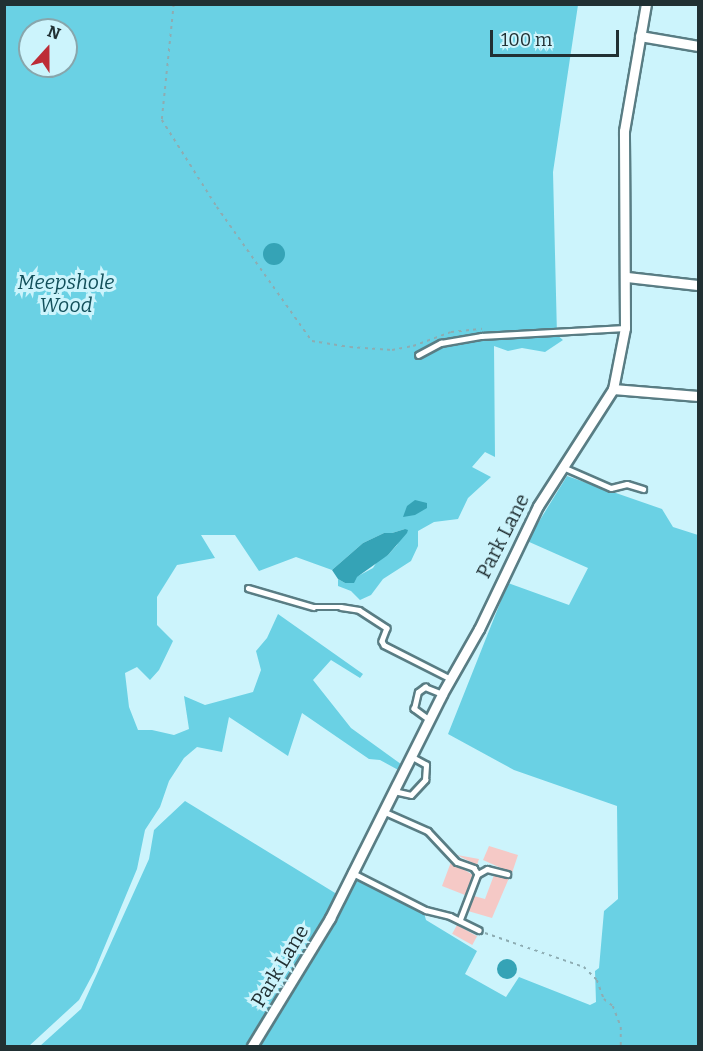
<!DOCTYPE html>
<style>
body{margin:0}
#map{position:relative;width:703px;height:1051px;overflow:hidden;background:#ccf4fc;font-family:Bitter,serif}
div>[style]{position:absolute}
[style*='--x']{left:calc(var(--x)*1px);top:calc(var(--y)*1px);width:calc(var(--w)*1px);rotate:calc(var(--a)*1deg)}
.green>*{inset:0;background:#6ad1e4}
.water>*{inset:0;background:#35a3b6}
.round{border-radius:50%}
.building>*{inset:0;background:#f5c9c6;transform-origin:0 0}
.path>*{height:1.5px;margin-top:-0.75px;transform-origin:0;background:repeating-linear-gradient(90deg,#8dacb2 0 3px,transparent 0 7.5px)}
.roads{filter:drop-shadow(2px 0 #597d84) drop-shadow(-2px 0 #597d84) drop-shadow(0 2px #597d84) drop-shadow(0 -2px #597d84)}
.service>*{height:4.5px;margin:-2.25px;padding:0 2.25px;transform-origin:2.25px;border-radius:2.25px;background:#fff}
.minor>*{height:9px;margin:-4.5px;padding:0 4.5px;transform-origin:4.5px;border-radius:4.5px;background:#fff}
span{translate:-50% -50%;white-space:nowrap;text-align:center;line-height:1.15;-webkit-text-stroke:6px #ccf4fc;paint-order:stroke}
.park-label{font-size:20px;color:#13505b;font-style:italic}
.street-label{font-size:20px;color:#213033}
.frame{position:absolute;inset:0;border:6px solid #213033;pointer-events:none}
.north{position:absolute;left:18px;top:18px;width:60px;height:60px;box-sizing:border-box;background:#ccf4fc;border:2px solid #88a6ac;border-radius:50%;rotate:21deg;font-size:16px;font-weight:700;line-height:24px;text-align:center;color:#213033}
.north::after{content:'';display:block;margin:auto;width:21px;height:27px;background:#bd2c36;clip-path:polygon(50% 0,100% 100%,50% 72%,0 100%)}
.scale{position:absolute;left:490px;top:30px;width:129px;height:27px;box-sizing:border-box;border:3px solid #213033;border-top:0;padding-left:8px;font-size:18px;line-height:21px;white-space:nowrap;color:#213033;-webkit-text-stroke:4px #ccf4fc;paint-order:stroke}
</style>
<div id="map">
<div class="green">
<i style="clip-path:polygon(evenodd,5px 5px,578px 5px,553px 172px,557px 335px,563px 340px,545px 352px,522px 348px,508px 351px,494px 346px,495px 457px,485px 452px,472px 467px,491px 477px,468px 498px,458px 519px,434px 522px,418px 531px,418px 546px,411px 561px,383px 579px,371px 595px,360px 600px,351px 591px,338px 586px,338px 579px,345px 583px,373px 568px,378px 560px,388px 555px,397px 545px,405px 529px,392px 533px,384px 533px,363px 543px,332px 570px,296px 557px,259px 571px,235px 535px,201px 535px,215px 558px,177px 565px,157px 597px,157px 625px,173px 641px,159px 670px,150px 680px,137px 667px,125px 673px,129px 707px,138px 730px,152px 730px,174px 735px,189px 729px,184px 696px,205px 705px,253px 692px,261px 670px,256px 651px,267px 638px,278px 614px,363px 674px,360px 678px,331px 660px,313px 680px,351px 728px,405px 767px,402px 772px,380px 760px,369px 759px,302px 713px,288px 756px,229px 717px,222px 752px,197px 747px,184px 758px,169px 781px,160px 807px,145px 830px,137px 869px,94px 972px,79px 1000px,29px 1046px,5px 1046px,5px 5px,30px 30px,66px 30px,66px 66px,30px 66px,30px 30px)"></i>
<i style="clip-path:polygon(567px 476px,662px 509px,673px 527px,698px 535px,698px 1046px,40px 1046px,81px 1009px,149px 859px,154px 830px,185px 801px,340px 896px,353px 879px,424px 913px,426px 920px,477px 951px,465px 974px,506px 997px,519px 977px,590px 1005px,596px 1002px,595px 971px,599px 968px,604px 911px,618px 899px,617px 806px,514px 770px,448px 734px,508px 583px,569px 605px,588px 568px,527px 541px)"></i>
</div>
<div class="water">
<i class="round" style="left:263px;top:243px;width:22px;height:22px"></i>
<i style="clip-path:polygon(415px 500px,427px 503px,427px 508px,415px 515px,403px 517px,407px 506px)"></i>
<i style="clip-path:polygon(405px 529px,408px 530px,407px 533px,388px 555px,357px 577px,354px 583px,345px 583px,338px 579px,332px 570px,363px 543px,384px 533px,392px 533px)"></i>
<i class="round" style="left:497px;top:959px;width:20px;height:20px"></i>
</div>
<div class="building">
<i style="clip-path:polygon(489px 846px,518px 855px,512px 873px,483px 860px)"></i>
<i style="clip-path:polygon(457px 855px,479px 859px,477px 865px)"></i>
<i style="clip-path:polygon(451px 862px,473px 875px,465px 895px,442px 886px)"></i>
<i style="clip-path:polygon(494px 875px,509px 878px,492px 918px,468px 911px,474px 896px,485px 899px)"></i>
<i style="left:457px;top:925px;width:23px;height:10px;rotate:29deg"></i>
</div>
<div class="path">
<i style="--x:174;--y:4;--w:117;--a:95.9"></i>
<i style="--x:162;--y:120;--w:103;--a:57.7"></i>
<i style="--x:217;--y:207;--w:164;--a:54.7"></i>
<i style="--x:312;--y:341;--w:38;--a:9"></i>
<i style="--x:350;--y:347;--w:42;--a:4.1"></i>
<i style="--x:392;--y:350;--w:21;--a:-11"></i>
<i style="--x:413;--y:346;--w:40;--a:-20.2"></i>
<i style="--x:451;--y:332;--w:31;--a:-6"></i>
<i style="--x:485;--y:933;--w:105;--a:19"></i>
<i style="--x:584;--y:967;--w:18;--a:45"></i>
<i style="--x:597;--y:980;--w:20;--a:70"></i>
<i style="--x:604;--y:999;--w:11;--a:38"></i>
<i style="--x:613;--y:1006;--w:22;--a:69"></i>
<i style="--x:621;--y:1027;--w:19;--a:90"></i>
</div>
<div class="roads">
<div class="service">
<i style="--x:418;--y:355;--w:26;--a:-28"></i>
<i style="--x:441;--y:343;--w:41;--a:-9.9"></i>
<i style="--x:481;--y:336;--w:144;--a:-3.2"></i>
<i style="--x:563;--y:467;--w:52;--a:23.6"></i>
<i style="--x:611;--y:488;--w:16;--a:-14"></i>
<i style="--x:627;--y:484;--w:17;--a:17"></i>
<i style="--x:248;--y:588;--w:68;--a:16.3"></i>
<i style="--x:313;--y:607;--w:28;--a:0"></i>
<i style="--x:341;--y:607;--w:18;--a:9"></i>
<i style="--x:359;--y:610;--w:33;--a:33"></i>
<i style="--x:387;--y:628;--w:14;--a:111"></i>
<i style="--x:382;--y:641;--w:4;--a:63"></i>
<i style="--x:384;--y:645;--w:75;--a:26.9"></i>
<i style="--x:429;--y:720;--w:19;--a:-144"></i>
<i style="--x:414;--y:709;--w:17;--a:-77"></i>
<i style="--x:418;--y:692;--w:9;--a:-36"></i>
<i style="--x:425;--y:687;--w:18;--a:22"></i>
<i style="--x:394;--y:791;--w:17;--a:13"></i>
<i style="--x:411;--y:795;--w:21;--a:-47"></i>
<i style="--x:425;--y:780;--w:15;--a:-86"></i>
<i style="--x:426;--y:765;--w:18;--a:-151"></i>
<i style="--x:383;--y:811;--w:49;--a:24"></i>
<i style="--x:428;--y:831;--w:42;--a:46.9"></i>
<i style="--x:457;--y:862;--w:18;--a:19"></i>
<i style="--x:474;--y:868;--w:7;--a:56"></i>
<i style="--x:478;--y:874;--w:50;--a:111"></i>
<i style="--x:351;--y:872;--w:84;--a:26.9"></i>
<i style="--x:426;--y:910;--w:25;--a:14"></i>
<i style="--x:450;--y:916;--w:32;--a:26"></i>
<i style="--x:478;--y:874;--w:10;--a:-29"></i>
<i style="--x:487;--y:869;--w:21;--a:14"></i>
</div>
<div class="minor">
<i style="--x:640;--y:36;--w:59;--a:9.8"></i>
<i style="--x:627;--y:277;--w:71;--a:6.4"></i>
<i style="--x:613;--y:389;--w:85;--a:4.7"></i>
<i style="--x:252;--y:1046;--w:150;--a:-58.6"></i>
<i style="--x:330;--y:918;--w:250;--a:-63.4"></i>
<i style="--x:442;--y:694;--w:75;--a:-60.4"></i>
<i style="--x:479;--y:629;--w:136;--a:-64.4"></i>
<i style="--x:538;--y:506;--w:139;--a:-57.3"></i>
<i style="--x:613;--y:389;--w:62;--a:-78.9"></i>
<i style="--x:625;--y:328;--w:197;--a:-90.3"></i>
<i style="--x:624;--y:131;--w:129;--a:-80.2"></i>
</div>
</div>
<div class="park-label">
<span style="left:66px;top:294px">Meepshole<br>Wood</span>
</div>
<div class="street-label">
<span style="left:503px;top:536px;rotate:-63deg">Park Lane</span>
<span style="left:280px;top:966px;rotate:-59deg">Park Lane</span>
</div>
<div class="frame"></div>
<div class="north">N</div>
<div class="scale">100 m</div>
</div>
